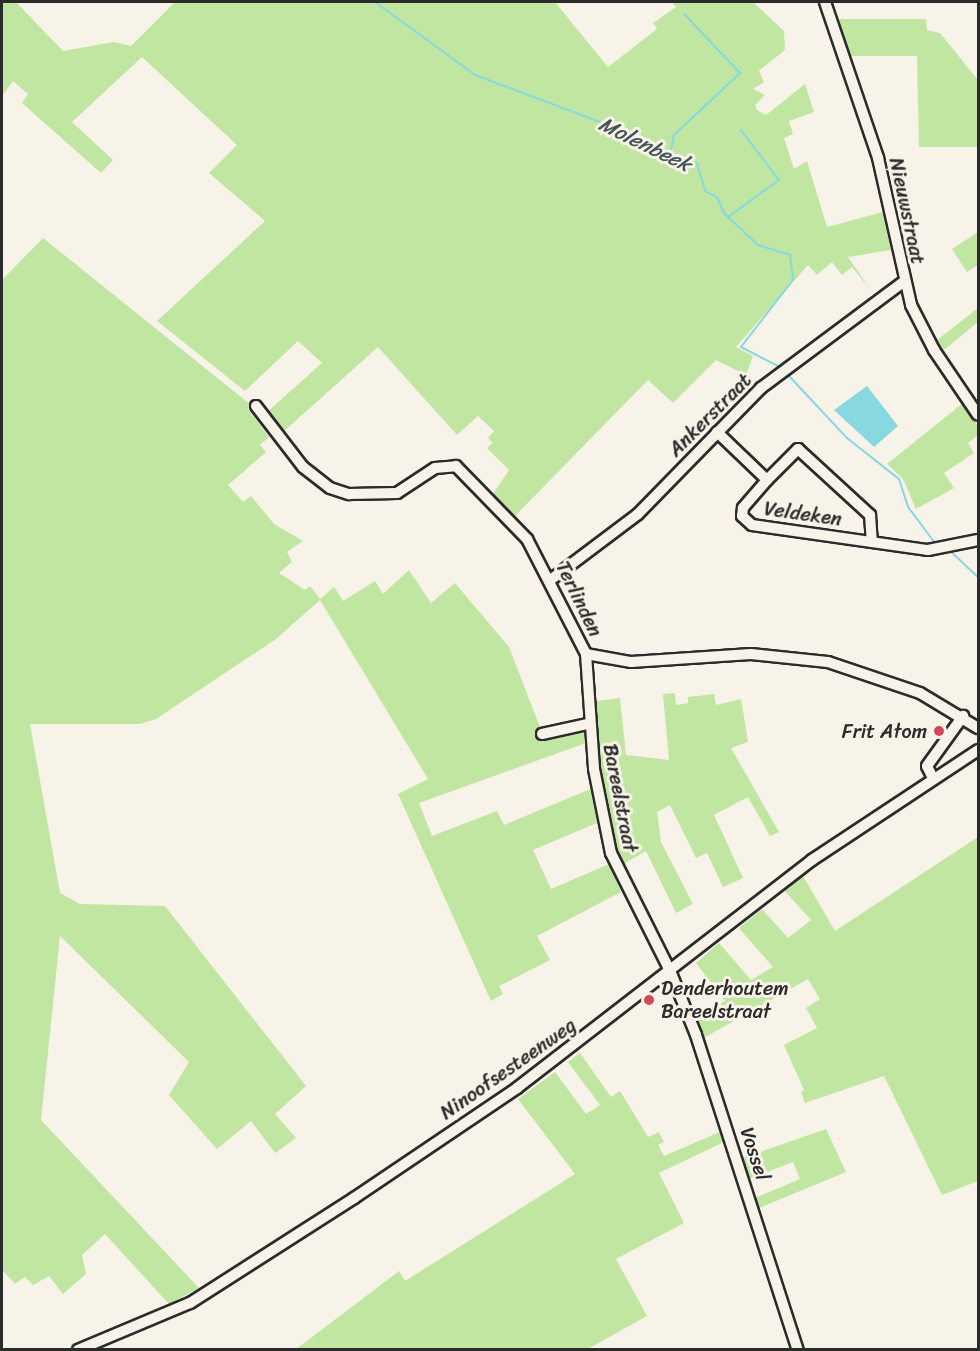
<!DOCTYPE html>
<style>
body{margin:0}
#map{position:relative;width:980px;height:1351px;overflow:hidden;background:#f7f3e8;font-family:Sriracha,sans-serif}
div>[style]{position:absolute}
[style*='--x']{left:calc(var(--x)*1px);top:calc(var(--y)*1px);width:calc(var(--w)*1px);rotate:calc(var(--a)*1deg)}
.green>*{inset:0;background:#c1e6a1}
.water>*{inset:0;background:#87d8e0}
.stream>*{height:2px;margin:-1px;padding:0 1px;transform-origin:1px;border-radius:1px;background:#87d8e0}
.roads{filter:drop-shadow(2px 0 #2b2b2b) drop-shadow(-2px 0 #2b2b2b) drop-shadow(0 2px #2b2b2b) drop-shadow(0 -2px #2b2b2b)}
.minor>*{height:10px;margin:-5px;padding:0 5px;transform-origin:5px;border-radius:5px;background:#f7f3e8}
.dots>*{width:16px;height:16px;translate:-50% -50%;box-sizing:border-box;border:3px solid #f7f3e8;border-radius:50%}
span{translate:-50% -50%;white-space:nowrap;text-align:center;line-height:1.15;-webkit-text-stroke:6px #f7f3e8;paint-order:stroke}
.street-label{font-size:20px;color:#2b2b2b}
.poi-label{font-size:20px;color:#2b2b2b}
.right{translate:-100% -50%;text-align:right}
.left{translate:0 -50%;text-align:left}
.water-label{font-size:21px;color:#425658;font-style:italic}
.frame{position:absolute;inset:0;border:3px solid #2b2b2b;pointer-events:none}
</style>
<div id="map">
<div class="green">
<i style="clip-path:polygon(2px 2px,16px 2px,63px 51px,114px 42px,131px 46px,175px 2px,555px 2px,608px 67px,657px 29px,653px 23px,676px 7px,672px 2px,753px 2px,784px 31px,785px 50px,759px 71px,764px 82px,753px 89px,765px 95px,755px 105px,757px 110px,766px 115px,805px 84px,814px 112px,789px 121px,793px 134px,784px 138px,794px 169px,807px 161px,827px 227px,883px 212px,891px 250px,848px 257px,870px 289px,852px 267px,842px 275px,832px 262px,817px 275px,808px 265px,736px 347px,753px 356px,746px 375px,716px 360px,673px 403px,648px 380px,514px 517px,493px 494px,509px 470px,487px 448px,493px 443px,488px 438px,494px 431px,478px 416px,457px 435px,378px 347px,282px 433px,266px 413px,322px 363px,298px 341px,245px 391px,157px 321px,265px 221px,209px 173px,237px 145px,142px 57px,72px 122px,113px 160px,101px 173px,22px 103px,28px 94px,13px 81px,2px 96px)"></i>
<i style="clip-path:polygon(837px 19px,926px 19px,927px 30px,940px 33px,978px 80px,978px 147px,919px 147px,917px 56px,850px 56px)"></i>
<i style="clip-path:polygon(978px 232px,978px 265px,967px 272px,952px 249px)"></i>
<i style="clip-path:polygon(43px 238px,251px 405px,248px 409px,269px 437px,260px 445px,266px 452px,228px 485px,243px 502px,251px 496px,274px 524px,303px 541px,287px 552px,292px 562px,279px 573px,305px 590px,310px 586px,320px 599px,334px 587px,343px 601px,375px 581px,383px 594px,409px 570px,431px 603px,455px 583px,509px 647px,543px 735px,584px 728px,586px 743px,419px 803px,432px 836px,497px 811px,504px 825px,593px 788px,599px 822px,533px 850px,551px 889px,609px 864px,621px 892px,537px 936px,550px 960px,499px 986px,503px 994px,491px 1001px,398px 794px,428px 779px,320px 600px,276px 639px,156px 719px,140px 724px,30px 724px,60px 893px,80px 904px,165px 906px,306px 1086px,275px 1114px,296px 1138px,275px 1153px,251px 1121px,217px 1149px,169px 1095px,189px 1062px,60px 936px,41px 1120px,199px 1288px,169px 1304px,105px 1234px,82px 1255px,86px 1274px,63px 1294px,49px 1276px,33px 1285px,25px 1277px,15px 1284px,2px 1270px,2px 280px)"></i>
<i style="clip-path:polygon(978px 308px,978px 322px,944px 350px,937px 340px)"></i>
<i style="clip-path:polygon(963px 403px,978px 426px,978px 435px,968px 443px,974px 453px,944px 473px,954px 488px,916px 509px,903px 479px,887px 464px)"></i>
<i style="clip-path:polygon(675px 693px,676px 705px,688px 703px,688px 697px,714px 694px,716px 705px,741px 699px,748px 742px,731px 748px,779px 832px,770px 836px,748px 797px,714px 815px,743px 878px,723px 887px,707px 853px,696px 858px,670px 805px,657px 812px,661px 842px,693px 904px,676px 913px,646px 851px,620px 866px,602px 798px,590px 702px,620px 698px,626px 755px,669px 760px,663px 694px)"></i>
<i style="clip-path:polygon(978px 837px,978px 1181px,942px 1195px,884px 1076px,805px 1103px,801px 1092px,804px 1090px,784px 1045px,817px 1028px,806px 1008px,820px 999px,808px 979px,702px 1039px,694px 1017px,725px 1001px,696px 963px,719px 943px,751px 980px,773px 967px,739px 928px,762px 909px,788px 938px,811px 920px,784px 890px,803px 876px,835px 931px)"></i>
<i style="clip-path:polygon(580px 1053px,611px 1097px,620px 1091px,648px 1137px,659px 1132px,664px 1142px,658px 1145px,664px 1156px,722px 1131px,726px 1141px,659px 1173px,684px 1223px,616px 1259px,647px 1316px,586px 1350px,295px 1350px,399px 1271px,405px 1281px,575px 1174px,518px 1099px,555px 1072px,586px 1114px,600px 1105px,568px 1062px)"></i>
<i style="clip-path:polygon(826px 1129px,846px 1172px,759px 1208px,755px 1198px,800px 1179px,793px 1162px,749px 1179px,743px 1158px)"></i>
</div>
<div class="water">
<i style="clip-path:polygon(867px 386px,898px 426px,874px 447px,834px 410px)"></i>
</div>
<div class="stream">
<i style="--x:375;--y:2;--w:124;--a:36.1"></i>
<i style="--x:475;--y:75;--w:151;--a:20.6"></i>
<i style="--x:616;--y:128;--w:89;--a:24"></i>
<i style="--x:697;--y:164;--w:28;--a:73"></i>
<i style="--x:705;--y:191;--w:13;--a:27"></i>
<i style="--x:717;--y:197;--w:17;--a:66"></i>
<i style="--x:724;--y:213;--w:47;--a:43.3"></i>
<i style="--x:758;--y:245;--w:34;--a:17"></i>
<i style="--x:790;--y:255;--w:25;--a:83"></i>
<i style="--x:793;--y:280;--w:85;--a:127.8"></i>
<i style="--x:741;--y:347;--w:42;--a:27.2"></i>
<i style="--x:671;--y:150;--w:15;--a:-79"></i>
<i style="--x:674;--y:135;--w:91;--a:-43.2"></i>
<i style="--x:740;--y:73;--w:81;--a:-133.5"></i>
<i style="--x:728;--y:217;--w:63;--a:-36"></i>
<i style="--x:779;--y:180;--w:63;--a:-127.2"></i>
<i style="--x:789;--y:376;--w:85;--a:46.9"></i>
<i style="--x:847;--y:438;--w:66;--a:38.3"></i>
<i style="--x:899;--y:479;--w:29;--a:72"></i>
<i style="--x:908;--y:507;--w:45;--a:53.1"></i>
<i style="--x:949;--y:550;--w:40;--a:43"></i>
</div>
<div class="roads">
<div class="minor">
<i style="--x:825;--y:2;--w:165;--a:71.2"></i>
<i style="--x:878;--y:158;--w:151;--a:77.3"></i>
<i style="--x:911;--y:305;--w:51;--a:62.9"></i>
<i style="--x:934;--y:350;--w:78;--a:55.9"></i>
<i style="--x:256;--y:406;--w:77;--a:52.4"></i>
<i style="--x:303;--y:467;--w:34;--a:38"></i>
<i style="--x:330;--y:488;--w:20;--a:18"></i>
<i style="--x:349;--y:494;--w:48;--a:-1.2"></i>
<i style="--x:397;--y:493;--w:45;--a:-33.3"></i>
<i style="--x:435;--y:468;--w:21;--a:-5"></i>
<i style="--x:456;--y:466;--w:102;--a:45.8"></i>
<i style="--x:527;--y:539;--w:129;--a:62.8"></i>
<i style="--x:586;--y:654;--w:46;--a:10.1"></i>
<i style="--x:631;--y:662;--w:120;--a:-3.8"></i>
<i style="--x:751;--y:654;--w:77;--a:5.9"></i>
<i style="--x:828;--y:662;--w:97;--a:18.6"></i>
<i style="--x:920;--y:693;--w:68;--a:31.1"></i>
<i style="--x:717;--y:432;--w:69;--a:43.8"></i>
<i style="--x:767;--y:480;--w:37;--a:131"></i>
<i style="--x:743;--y:508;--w:8;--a:97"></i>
<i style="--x:742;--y:516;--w:13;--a:42"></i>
<i style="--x:752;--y:525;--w:178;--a:8.1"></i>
<i style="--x:928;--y:550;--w:51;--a:-11.3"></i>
<i style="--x:767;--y:480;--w:44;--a:-45"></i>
<i style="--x:798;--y:449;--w:98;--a:42.5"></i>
<i style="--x:870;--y:515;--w:27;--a:86"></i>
<i style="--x:549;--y:581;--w:111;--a:-37"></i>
<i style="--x:638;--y:514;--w:176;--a:-45.7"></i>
<i style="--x:761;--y:388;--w:177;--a:-36.7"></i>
<i style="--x:586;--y:654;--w:115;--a:86"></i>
<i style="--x:594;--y:769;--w:86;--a:78.6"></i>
<i style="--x:611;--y:853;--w:134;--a:63.4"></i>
<i style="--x:671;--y:973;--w:67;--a:68"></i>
<i style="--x:696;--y:1035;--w:331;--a:72.1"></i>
<i style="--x:542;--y:734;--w:47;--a:-12.3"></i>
<i style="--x:933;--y:778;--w:13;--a:-117"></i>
<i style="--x:927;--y:766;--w:62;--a:-54.2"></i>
<i style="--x:78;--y:1350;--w:121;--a:-22.8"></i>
<i style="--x:190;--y:1303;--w:195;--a:-32.6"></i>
<i style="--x:354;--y:1198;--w:197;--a:-34"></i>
<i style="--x:517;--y:1088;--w:373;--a:-37.7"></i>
<i style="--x:812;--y:860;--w:199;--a:-33.5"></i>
</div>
</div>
<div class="dots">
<i style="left:939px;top:731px;background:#d1495b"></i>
<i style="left:649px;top:1000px;background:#d1495b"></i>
</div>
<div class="street-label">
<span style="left:907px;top:211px;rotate:78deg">Nieuwstraat</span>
<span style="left:710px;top:415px;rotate:-45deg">Ankerstraat</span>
<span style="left:803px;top:514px;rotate:8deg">Veldeken</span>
<span style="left:579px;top:599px;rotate:64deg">Terlinden</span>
<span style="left:620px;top:798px;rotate:79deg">Bareelstraat</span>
<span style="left:508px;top:1069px;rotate:-35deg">Ninoofsesteenweg</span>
<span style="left:755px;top:1154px;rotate:72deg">Vossel</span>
</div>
<div class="poi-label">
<span class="right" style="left:927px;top:731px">Frit Atom</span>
<span class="left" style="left:661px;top:1000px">Denderhoutem<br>Bareelstraat</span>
</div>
<div class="water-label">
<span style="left:645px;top:144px;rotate:26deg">Molenbeek</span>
</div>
<div class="frame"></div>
</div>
